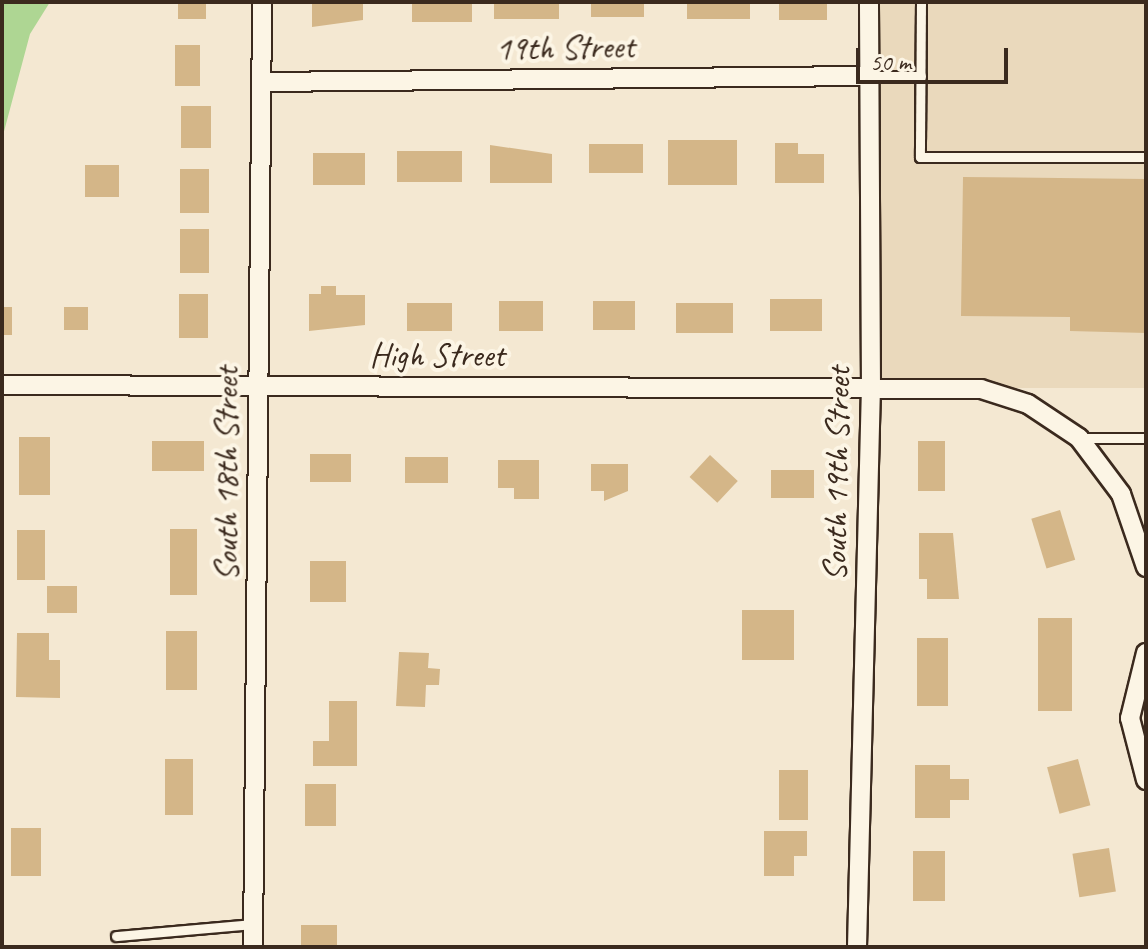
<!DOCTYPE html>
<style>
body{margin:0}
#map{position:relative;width:1148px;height:949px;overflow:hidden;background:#f4e8d2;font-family:Caveat,sans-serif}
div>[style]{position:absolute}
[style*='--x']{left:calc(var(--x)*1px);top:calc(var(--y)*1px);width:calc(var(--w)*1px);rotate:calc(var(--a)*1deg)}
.built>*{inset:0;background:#ead9bc;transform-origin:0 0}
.green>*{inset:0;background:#aed693}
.building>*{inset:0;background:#d4b688;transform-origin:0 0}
.roads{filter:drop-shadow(2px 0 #3b2a1e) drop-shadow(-2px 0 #3b2a1e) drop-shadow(0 2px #3b2a1e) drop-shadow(0 -2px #3b2a1e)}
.lane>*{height:9px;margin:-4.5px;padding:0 4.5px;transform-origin:4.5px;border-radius:4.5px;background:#fcf5e5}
.street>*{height:18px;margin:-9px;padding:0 9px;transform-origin:9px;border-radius:9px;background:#fcf5e5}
span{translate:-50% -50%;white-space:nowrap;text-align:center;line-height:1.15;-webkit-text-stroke:8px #fcf5e5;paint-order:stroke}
.street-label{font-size:34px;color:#3b2a1e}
.frame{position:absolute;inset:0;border:4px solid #3b2a1e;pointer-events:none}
.scale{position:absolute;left:856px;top:48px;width:152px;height:36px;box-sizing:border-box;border:4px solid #3b2a1e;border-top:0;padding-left:10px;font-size:24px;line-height:28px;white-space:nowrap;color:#3b2a1e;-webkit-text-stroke:6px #fcf5e5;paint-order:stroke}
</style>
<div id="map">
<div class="built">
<i style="left:869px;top:2px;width:277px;height:386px"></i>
</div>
<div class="green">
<i style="clip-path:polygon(2px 2px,50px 2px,30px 34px,2px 139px)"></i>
</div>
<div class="building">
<i style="left:178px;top:2px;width:28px;height:17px"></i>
<i style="clip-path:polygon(312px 2px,363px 2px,363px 20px,312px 27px)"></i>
<i style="left:412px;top:2px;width:60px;height:20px"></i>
<i style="left:494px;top:2px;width:65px;height:17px"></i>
<i style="left:591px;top:2px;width:53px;height:15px"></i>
<i style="left:687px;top:2px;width:63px;height:17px"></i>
<i style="left:779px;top:2px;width:48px;height:18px"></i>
<i style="left:175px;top:45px;width:25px;height:41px"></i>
<i style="left:181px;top:106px;width:30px;height:42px"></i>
<i style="left:668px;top:140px;width:69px;height:45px"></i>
<i style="clip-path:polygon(775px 143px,798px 143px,798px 154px,824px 154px,824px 183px,775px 183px)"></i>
<i style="left:589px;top:144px;width:54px;height:29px"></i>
<i style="clip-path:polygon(490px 145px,552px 154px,552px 183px,490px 183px)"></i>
<i style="left:397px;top:151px;width:65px;height:31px"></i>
<i style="left:313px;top:153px;width:52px;height:32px"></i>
<i style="left:85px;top:165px;width:34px;height:32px"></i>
<i style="left:180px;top:169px;width:29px;height:44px"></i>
<i style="clip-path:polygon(963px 177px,1146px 179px,1146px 333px,1070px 331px,1070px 317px,961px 316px)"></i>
<i style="left:180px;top:229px;width:29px;height:44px"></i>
<i style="clip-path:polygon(321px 286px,336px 286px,336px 295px,365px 295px,365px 325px,309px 331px,309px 294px,321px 294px)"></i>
<i style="left:179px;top:294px;width:29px;height:44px"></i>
<i style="left:770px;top:299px;width:52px;height:32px"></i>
<i style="left:499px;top:301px;width:44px;height:30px"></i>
<i style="left:593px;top:301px;width:42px;height:29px"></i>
<i style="left:407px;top:303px;width:45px;height:28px"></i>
<i style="left:676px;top:303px;width:57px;height:30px"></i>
<i style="left:2px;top:307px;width:10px;height:28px"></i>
<i style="left:64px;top:307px;width:24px;height:23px"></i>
<i style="left:19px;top:437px;width:31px;height:58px"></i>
<i style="left:152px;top:441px;width:52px;height:30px"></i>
<i style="left:918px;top:441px;width:27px;height:50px"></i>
<i style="left:310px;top:454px;width:41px;height:28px"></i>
<i style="left:710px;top:455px;width:38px;height:30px;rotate:43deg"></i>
<i style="left:405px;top:457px;width:43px;height:26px"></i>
<i style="clip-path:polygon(498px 460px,539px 460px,539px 499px,514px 499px,514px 488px,498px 488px)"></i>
<i style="clip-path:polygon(591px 464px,628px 464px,628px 491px,604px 501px,604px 491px,591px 491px)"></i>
<i style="left:771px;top:470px;width:43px;height:28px"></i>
<i style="left:1060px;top:510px;width:52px;height:30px;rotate:73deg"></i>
<i style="left:170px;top:529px;width:27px;height:66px"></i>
<i style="left:17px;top:530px;width:28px;height:50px"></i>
<i style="clip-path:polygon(919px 533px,953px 533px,959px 599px,927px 599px,927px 579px,919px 579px)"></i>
<i style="left:310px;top:561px;width:36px;height:41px"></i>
<i style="left:47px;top:586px;width:30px;height:27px"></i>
<i style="left:742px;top:610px;width:52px;height:50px"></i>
<i style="left:1038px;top:618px;width:34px;height:93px"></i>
<i style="left:166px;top:631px;width:31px;height:59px"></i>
<i style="clip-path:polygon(17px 633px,49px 633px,49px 660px,60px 660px,60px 698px,16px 697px)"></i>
<i style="left:917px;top:638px;width:31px;height:68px"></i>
<i style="clip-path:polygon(399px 652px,429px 653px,428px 668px,440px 669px,439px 685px,426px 685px,425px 707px,396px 706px)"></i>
<i style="clip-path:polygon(329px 701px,357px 701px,357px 766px,313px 766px,313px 741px,329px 741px)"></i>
<i style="left:165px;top:759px;width:28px;height:56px"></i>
<i style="left:1078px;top:759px;width:48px;height:32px;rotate:75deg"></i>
<i style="clip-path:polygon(915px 765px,950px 765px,950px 779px,969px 779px,969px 800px,950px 800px,950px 818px,915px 818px)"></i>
<i style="left:779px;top:770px;width:29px;height:50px"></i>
<i style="left:305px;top:784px;width:31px;height:42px"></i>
<i style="left:11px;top:828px;width:30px;height:48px"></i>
<i style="clip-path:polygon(764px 831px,807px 831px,807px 856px,794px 856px,794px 876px,764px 876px)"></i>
<i style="left:1109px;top:848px;width:44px;height:37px;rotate:81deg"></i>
<i style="left:913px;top:851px;width:32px;height:50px"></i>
<i style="left:301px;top:925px;width:36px;height:22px"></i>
</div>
<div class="roads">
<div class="lane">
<i style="--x:921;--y:2;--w:155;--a:90.4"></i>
<i style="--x:920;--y:157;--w:226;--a:0"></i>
<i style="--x:869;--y:76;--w:52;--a:0"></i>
<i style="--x:1079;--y:438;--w:67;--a:0"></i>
<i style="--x:116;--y:936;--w:139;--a:-5"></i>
</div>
<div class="street">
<i style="--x:262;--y:82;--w:607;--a:-0.57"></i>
<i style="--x:2;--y:385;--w:979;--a:0.23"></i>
<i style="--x:981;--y:389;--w:49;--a:17.7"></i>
<i style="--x:1028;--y:404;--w:61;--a:33.7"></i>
<i style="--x:1079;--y:438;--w:70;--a:53.1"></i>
<i style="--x:1121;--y:494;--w:77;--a:71.1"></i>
<i style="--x:1146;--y:653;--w:67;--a:103.8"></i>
<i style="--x:1130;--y:718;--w:64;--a:75.5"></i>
<i style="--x:253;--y:947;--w:945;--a:-89.45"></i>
<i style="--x:857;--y:947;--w:559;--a:-88.57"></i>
<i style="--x:871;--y:388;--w:386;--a:-90.3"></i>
</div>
</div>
<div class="street-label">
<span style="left:565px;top:47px;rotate:-1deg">19th Street</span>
<span style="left:437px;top:355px">High Street</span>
<span style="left:226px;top:474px;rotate:-90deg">South 18th Street</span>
<span style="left:836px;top:474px;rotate:-89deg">South 19th Street</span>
</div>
<div class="frame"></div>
<div class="scale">50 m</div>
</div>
